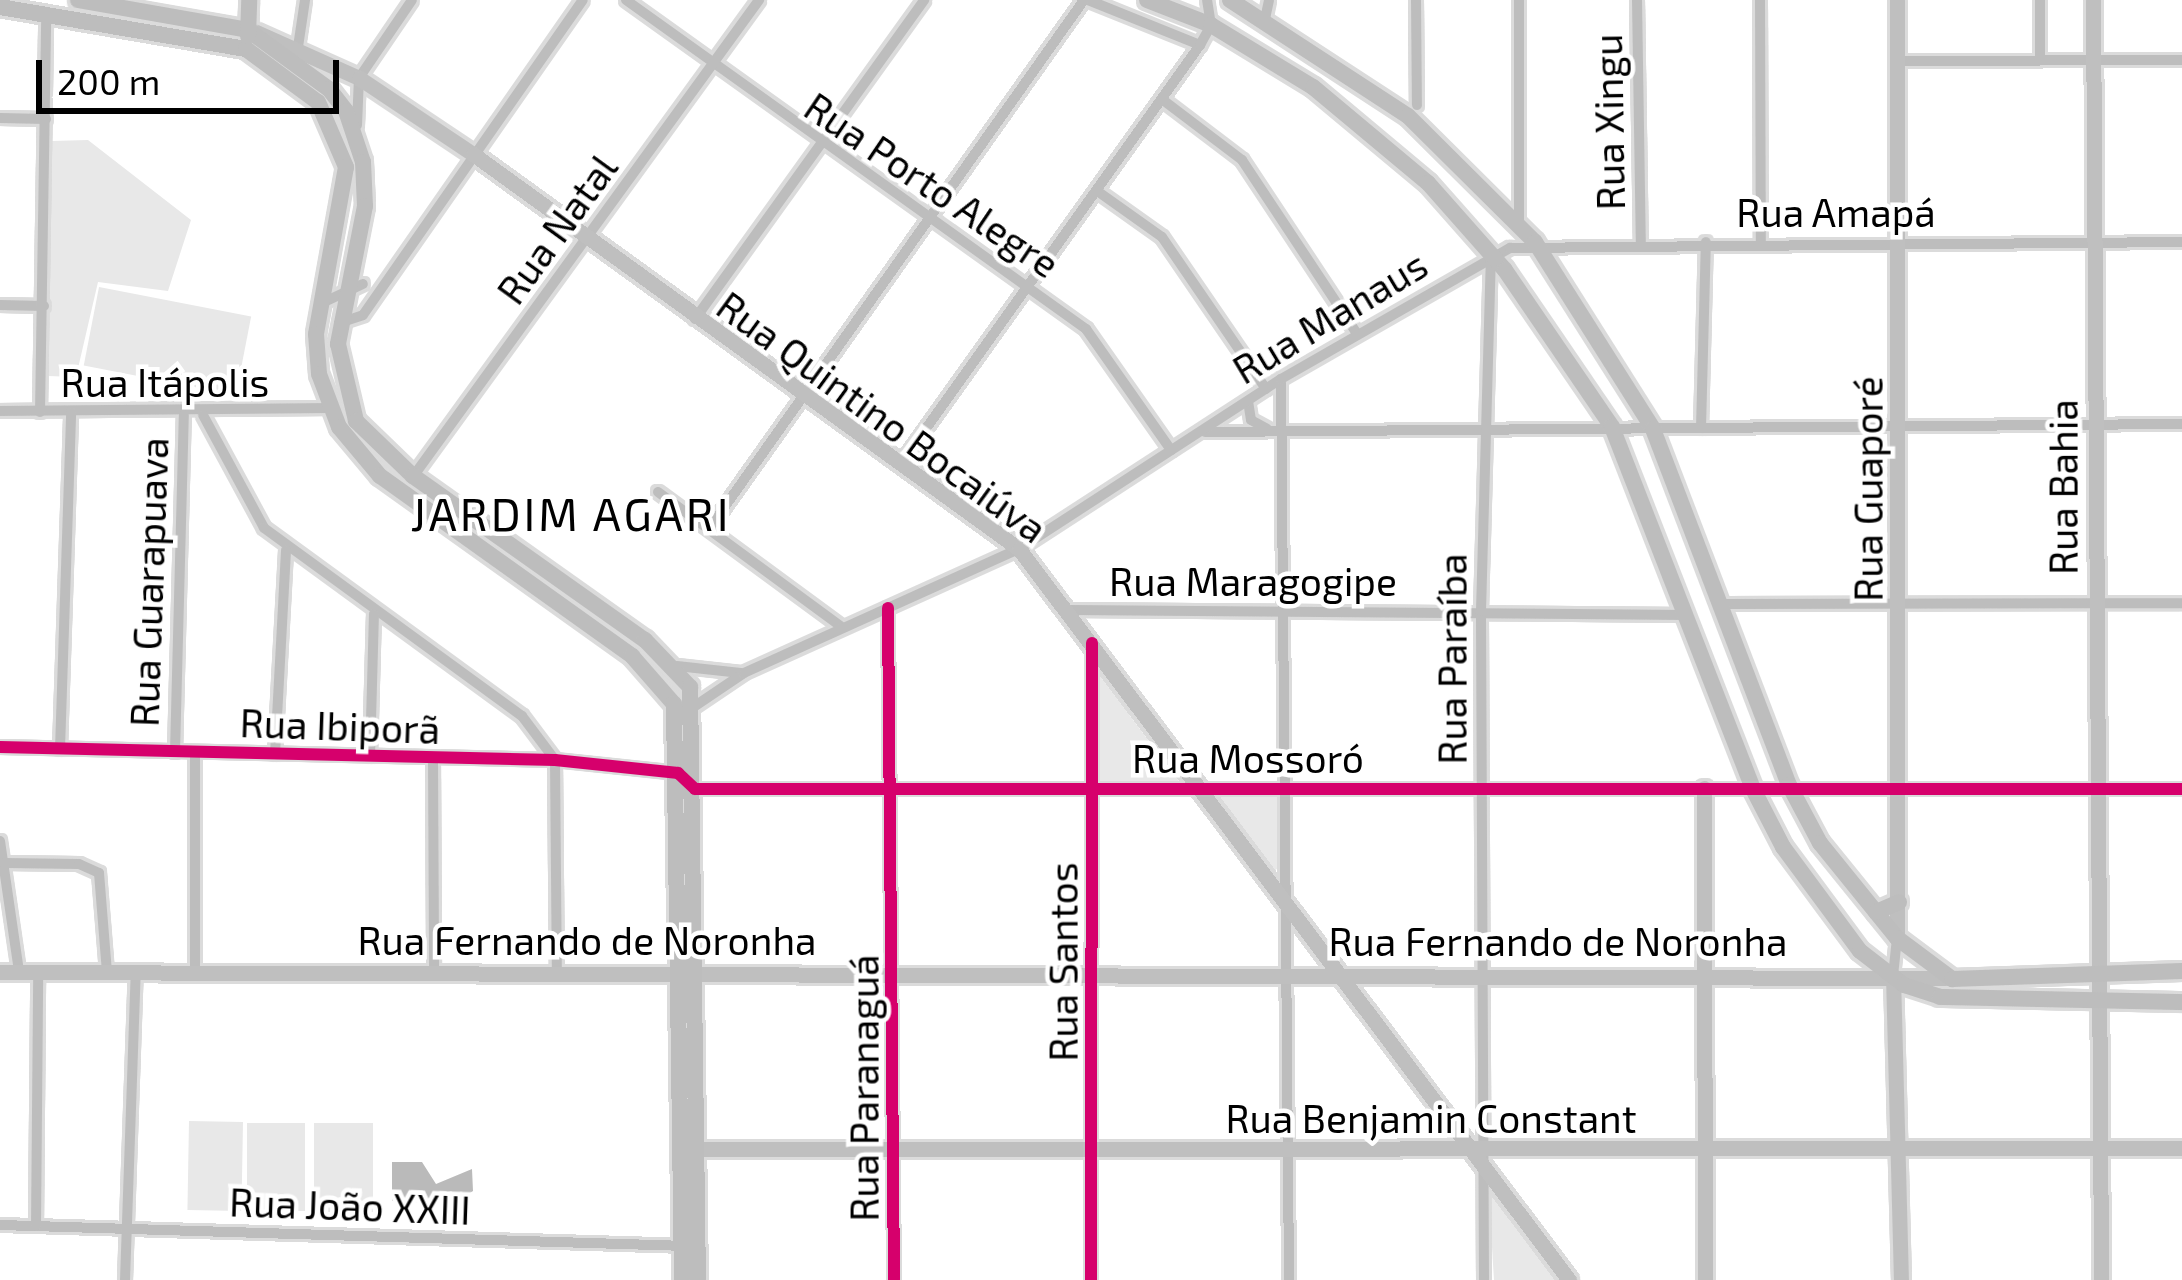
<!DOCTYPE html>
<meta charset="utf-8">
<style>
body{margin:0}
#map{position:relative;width:2182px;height:1280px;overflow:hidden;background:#fff;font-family:"Exo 2",sans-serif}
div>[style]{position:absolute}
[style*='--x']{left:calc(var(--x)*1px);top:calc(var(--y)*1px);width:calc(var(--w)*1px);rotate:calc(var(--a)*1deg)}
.green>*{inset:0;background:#e8e8e8;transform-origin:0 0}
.water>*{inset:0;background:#bababa}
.roads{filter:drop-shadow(3px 0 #dbdbdb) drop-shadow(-3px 0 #dbdbdb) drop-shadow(0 3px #dbdbdb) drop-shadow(0 -3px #dbdbdb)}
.street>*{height:10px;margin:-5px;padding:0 5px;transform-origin:5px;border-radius:5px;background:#bdbdbd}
.secondary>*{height:15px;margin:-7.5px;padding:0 7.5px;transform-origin:7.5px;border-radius:7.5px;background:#bfbfbf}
.primary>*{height:16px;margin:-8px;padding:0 8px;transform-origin:8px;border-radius:8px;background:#bdbdbd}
.cycleway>*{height:12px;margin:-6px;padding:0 6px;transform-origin:6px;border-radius:6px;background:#d6006c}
span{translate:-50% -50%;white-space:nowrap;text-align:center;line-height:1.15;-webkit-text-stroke:9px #fff;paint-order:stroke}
.street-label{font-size:39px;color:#000}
.quarter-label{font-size:45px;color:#000;letter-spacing:3px}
.scale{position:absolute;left:36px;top:60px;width:303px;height:54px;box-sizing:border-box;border:6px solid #000;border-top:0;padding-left:15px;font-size:36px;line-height:42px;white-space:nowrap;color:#000;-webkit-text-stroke:9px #fff;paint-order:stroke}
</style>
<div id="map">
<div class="green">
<i style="clip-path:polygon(88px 140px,191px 220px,168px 291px,98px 282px,76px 377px,48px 376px,52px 141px)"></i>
<i style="left:99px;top:287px;width:155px;height:80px;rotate:11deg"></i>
<i style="clip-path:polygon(1098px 673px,1179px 781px,1097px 784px)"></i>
<i style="clip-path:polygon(1210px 793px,1282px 794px,1280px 867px,1271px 873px)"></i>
<i style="left:189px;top:1121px;width:54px;height:89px;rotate:1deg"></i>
<i style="left:247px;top:1123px;width:58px;height:88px"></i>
<i style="left:314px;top:1123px;width:59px;height:89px"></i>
<i style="clip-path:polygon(1488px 1181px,1557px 1280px,1494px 1280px)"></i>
</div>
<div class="water">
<i style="clip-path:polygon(392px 1162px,422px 1162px,436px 1184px,472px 1169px,473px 1191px,454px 1204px,392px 1201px)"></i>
</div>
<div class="roads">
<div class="street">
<i style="--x:626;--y:0;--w:566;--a:35.57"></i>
<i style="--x:1086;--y:329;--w:148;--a:54.9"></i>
<i style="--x:1088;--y:0;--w:121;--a:21.9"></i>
<i style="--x:1416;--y:0;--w:105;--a:89.5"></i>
<i style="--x:1637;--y:0;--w:242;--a:89.1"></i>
<i style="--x:1760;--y:0;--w:242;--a:89.8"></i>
<i style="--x:2040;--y:0;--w:60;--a:90"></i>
<i style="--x:1265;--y:19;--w:19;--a:-78"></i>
<i style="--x:298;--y:47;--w:48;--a:-81.5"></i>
<i style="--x:1898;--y:61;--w:284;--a:-0.2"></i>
<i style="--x:1163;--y:100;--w:99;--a:37.2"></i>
<i style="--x:1242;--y:160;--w:209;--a:56.5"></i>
<i style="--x:0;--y:118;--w:46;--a:1.2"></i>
<i style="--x:357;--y:125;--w:47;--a:-87.6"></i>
<i style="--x:359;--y:78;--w:94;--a:-55.8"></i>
<i style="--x:1100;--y:193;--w:76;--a:35.4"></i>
<i style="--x:1162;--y:237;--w:184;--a:55.6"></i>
<i style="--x:1519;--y:223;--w:223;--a:-90"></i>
<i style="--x:322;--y:303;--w:45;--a:-24.9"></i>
<i style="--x:0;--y:305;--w:44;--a:1.3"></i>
<i style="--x:695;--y:319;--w:393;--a:-54.3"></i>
<i style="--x:339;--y:323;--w:25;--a:-18"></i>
<i style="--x:363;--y:315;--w:384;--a:-55.1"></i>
<i style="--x:1281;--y:379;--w:901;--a:89.49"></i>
<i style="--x:1248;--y:401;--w:19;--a:81"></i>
<i style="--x:1251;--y:420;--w:18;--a:29"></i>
<i style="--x:0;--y:411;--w:329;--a:-0.5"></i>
<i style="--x:40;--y:412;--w:398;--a:-89.1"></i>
<i style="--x:203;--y:415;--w:128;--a:61.6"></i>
<i style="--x:264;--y:528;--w:319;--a:36.1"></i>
<i style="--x:522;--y:716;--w:55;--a:53.1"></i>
<i style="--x:1701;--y:428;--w:186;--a:-88.5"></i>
<i style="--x:1205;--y:432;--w:977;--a:-0.47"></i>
<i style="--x:900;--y:465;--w:516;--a:-54.46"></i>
<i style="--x:1200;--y:45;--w:23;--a:-61"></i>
<i style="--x:1211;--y:25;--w:25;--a:-99"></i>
<i style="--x:412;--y:478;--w:591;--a:-54.02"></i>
<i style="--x:658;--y:492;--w:228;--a:36.3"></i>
<i style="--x:709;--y:529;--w:648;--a:-54.67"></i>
<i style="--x:1723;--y:604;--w:459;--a:-0.1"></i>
<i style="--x:888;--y:608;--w:672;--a:89.49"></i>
<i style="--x:1069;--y:610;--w:618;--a:0.46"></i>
<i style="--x:677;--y:666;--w:64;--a:6.2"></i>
<i style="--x:695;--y:706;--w:59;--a:-34"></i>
<i style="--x:744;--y:673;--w:302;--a:-24.3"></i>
<i style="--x:1019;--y:549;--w:312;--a:-33"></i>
<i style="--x:1281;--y:379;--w:264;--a:-29.8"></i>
<i style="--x:1510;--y:248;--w:672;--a:-0.51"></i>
<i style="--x:0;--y:747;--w:555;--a:1.34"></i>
<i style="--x:555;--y:760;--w:124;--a:6"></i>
<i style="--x:678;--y:773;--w:23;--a:43"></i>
<i style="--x:695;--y:789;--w:1487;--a:0"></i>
<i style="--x:60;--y:749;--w:337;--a:-88.1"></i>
<i style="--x:175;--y:752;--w:337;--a:-88.5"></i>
<i style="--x:195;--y:752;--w:218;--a:90"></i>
<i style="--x:275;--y:754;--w:204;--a:-86.9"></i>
<i style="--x:370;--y:756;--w:142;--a:-88.4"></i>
<i style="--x:433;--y:760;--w:211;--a:89.7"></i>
<i style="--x:555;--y:760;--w:210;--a:89.5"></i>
<i style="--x:0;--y:841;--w:132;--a:81.7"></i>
<i style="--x:4;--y:863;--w:75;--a:0.8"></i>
<i style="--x:79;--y:864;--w:22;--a:24"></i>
<i style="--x:99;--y:873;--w:99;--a:85.4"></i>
<i style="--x:1893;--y:976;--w:38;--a:-84"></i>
<i style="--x:0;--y:1225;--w:686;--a:1.75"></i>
<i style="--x:36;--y:1226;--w:253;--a:-89.5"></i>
<i style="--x:125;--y:1280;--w:309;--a:-88"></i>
<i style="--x:1091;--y:1280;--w:633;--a:-89.91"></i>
<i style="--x:1484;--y:1280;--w:669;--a:-90.26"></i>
<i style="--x:1481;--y:611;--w:356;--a:-88.4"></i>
</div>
<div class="secondary">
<i style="--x:2093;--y:0;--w:1280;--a:89.64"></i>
<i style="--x:256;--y:32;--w:113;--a:24.1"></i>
<i style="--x:359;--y:78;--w:137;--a:33.7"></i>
<i style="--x:473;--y:154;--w:674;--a:35.88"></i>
<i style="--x:1019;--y:549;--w:915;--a:53.04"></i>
<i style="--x:1704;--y:788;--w:492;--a:89.9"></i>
<i style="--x:1897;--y:938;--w:938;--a:-90"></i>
<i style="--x:0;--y:972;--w:1945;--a:0.18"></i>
<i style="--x:1893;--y:976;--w:304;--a:88.5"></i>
<i style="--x:696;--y:1149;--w:1486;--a:-0.04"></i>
</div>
<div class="primary">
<i style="--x:78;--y:0;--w:173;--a:10"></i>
<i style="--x:248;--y:30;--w:100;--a:36.1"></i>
<i style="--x:329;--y:89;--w:28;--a:52"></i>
<i style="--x:346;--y:111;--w:54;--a:71.6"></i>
<i style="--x:363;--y:162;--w:44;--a:87.4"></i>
<i style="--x:365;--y:206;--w:141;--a:101.1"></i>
<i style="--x:338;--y:344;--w:79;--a:76.8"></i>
<i style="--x:356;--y:421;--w:79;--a:44"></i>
<i style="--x:413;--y:476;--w:284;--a:35.3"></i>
<i style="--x:645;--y:640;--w:65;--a:46.2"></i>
<i style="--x:690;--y:687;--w:593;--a:89.23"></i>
<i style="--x:1147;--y:0;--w:69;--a:21.3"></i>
<i style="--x:1211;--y:25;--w:119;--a:31.3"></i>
<i style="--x:1313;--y:87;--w:150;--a:39.9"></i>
<i style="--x:1428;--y:183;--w:116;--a:48.5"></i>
<i style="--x:1505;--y:270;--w:190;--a:55.7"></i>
<i style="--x:1612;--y:427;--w:386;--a:68.7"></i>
<i style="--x:1752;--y:787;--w:68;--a:62.7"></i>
<i style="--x:1783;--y:847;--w:129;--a:53.5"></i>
<i style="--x:1860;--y:951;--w:56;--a:37.7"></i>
<i style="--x:1904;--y:985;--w:38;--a:18"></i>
<i style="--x:1940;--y:997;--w:242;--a:1.2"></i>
<i style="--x:1230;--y:0;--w:212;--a:33.1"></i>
<i style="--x:1408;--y:116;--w:179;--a:44.8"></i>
<i style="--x:1535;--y:242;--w:221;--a:57.7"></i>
<i style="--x:1653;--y:429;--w:381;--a:69.1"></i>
<i style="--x:1789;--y:785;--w:66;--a:61.9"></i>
<i style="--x:1820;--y:843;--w:122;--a:51"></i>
<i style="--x:1897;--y:938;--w:69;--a:36.7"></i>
<i style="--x:1952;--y:979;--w:230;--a:-2"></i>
<i style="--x:0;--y:7;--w:250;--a:9.7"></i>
<i style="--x:246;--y:49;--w:89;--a:36.4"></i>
<i style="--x:318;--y:102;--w:71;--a:66.7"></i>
<i style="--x:346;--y:167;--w:170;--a:100.2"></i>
<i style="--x:316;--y:334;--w:40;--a:85.7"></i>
<i style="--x:319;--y:374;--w:57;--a:69.3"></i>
<i style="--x:339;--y:427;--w:64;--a:50.1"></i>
<i style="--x:380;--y:476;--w:310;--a:35.5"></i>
<i style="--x:632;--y:656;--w:64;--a:48.8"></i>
<i style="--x:674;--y:704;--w:576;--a:89.2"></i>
<i style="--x:248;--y:36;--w:36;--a:-88"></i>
<i style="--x:1876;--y:912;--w:25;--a:-23"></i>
</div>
</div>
<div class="cycleway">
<i style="--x:888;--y:608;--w:672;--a:89.49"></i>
<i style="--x:0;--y:747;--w:555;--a:1.34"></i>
<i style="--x:555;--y:760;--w:124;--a:6"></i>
<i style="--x:678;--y:773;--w:23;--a:43"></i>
<i style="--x:695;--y:789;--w:1487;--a:0"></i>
<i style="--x:1091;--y:1280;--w:637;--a:-89.91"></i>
</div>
<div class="street-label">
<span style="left:1609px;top:122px;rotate:-91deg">Rua Xingu</span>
<span style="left:932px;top:185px;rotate:34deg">Rua Porto Alegre</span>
<span style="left:1836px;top:212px">Rua Amapá</span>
<span style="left:557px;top:229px;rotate:-54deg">Rua Natal</span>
<span style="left:1330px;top:317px;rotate:-31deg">Rua Manaus</span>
<span style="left:165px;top:382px">Rua Itápolis</span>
<span style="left:882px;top:417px;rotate:36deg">Rua Quintino Bocaiúva</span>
<span style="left:2063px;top:487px;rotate:-90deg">Rua Bahia</span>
<span style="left:1868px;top:489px;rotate:-90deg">Rua Guaporé</span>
<span style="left:1253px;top:581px">Rua Maragogipe</span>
<span style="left:149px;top:582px;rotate:-88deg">Rua Guarapuava</span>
<span style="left:1452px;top:659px;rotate:-90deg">Rua Paraíba</span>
<span style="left:340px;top:726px;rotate:2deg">Rua Ibiporã</span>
<span style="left:1248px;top:758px">Rua Mossoró</span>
<span style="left:587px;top:940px">Rua Fernando de Noronha</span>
<span style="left:1558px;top:941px">Rua Fernando de Noronha</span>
<span style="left:1063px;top:962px;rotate:-90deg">Rua Santos</span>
<span style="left:864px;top:1088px;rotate:-90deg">Rua Paranaguá</span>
<span style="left:1431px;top:1118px">Rua Benjamin Constant</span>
<span style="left:350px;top:1206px;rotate:2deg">Rua João XXIII</span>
</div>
<div class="quarter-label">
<span style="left:571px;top:514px">JARDIM AGARI</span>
</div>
<div class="scale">200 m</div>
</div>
